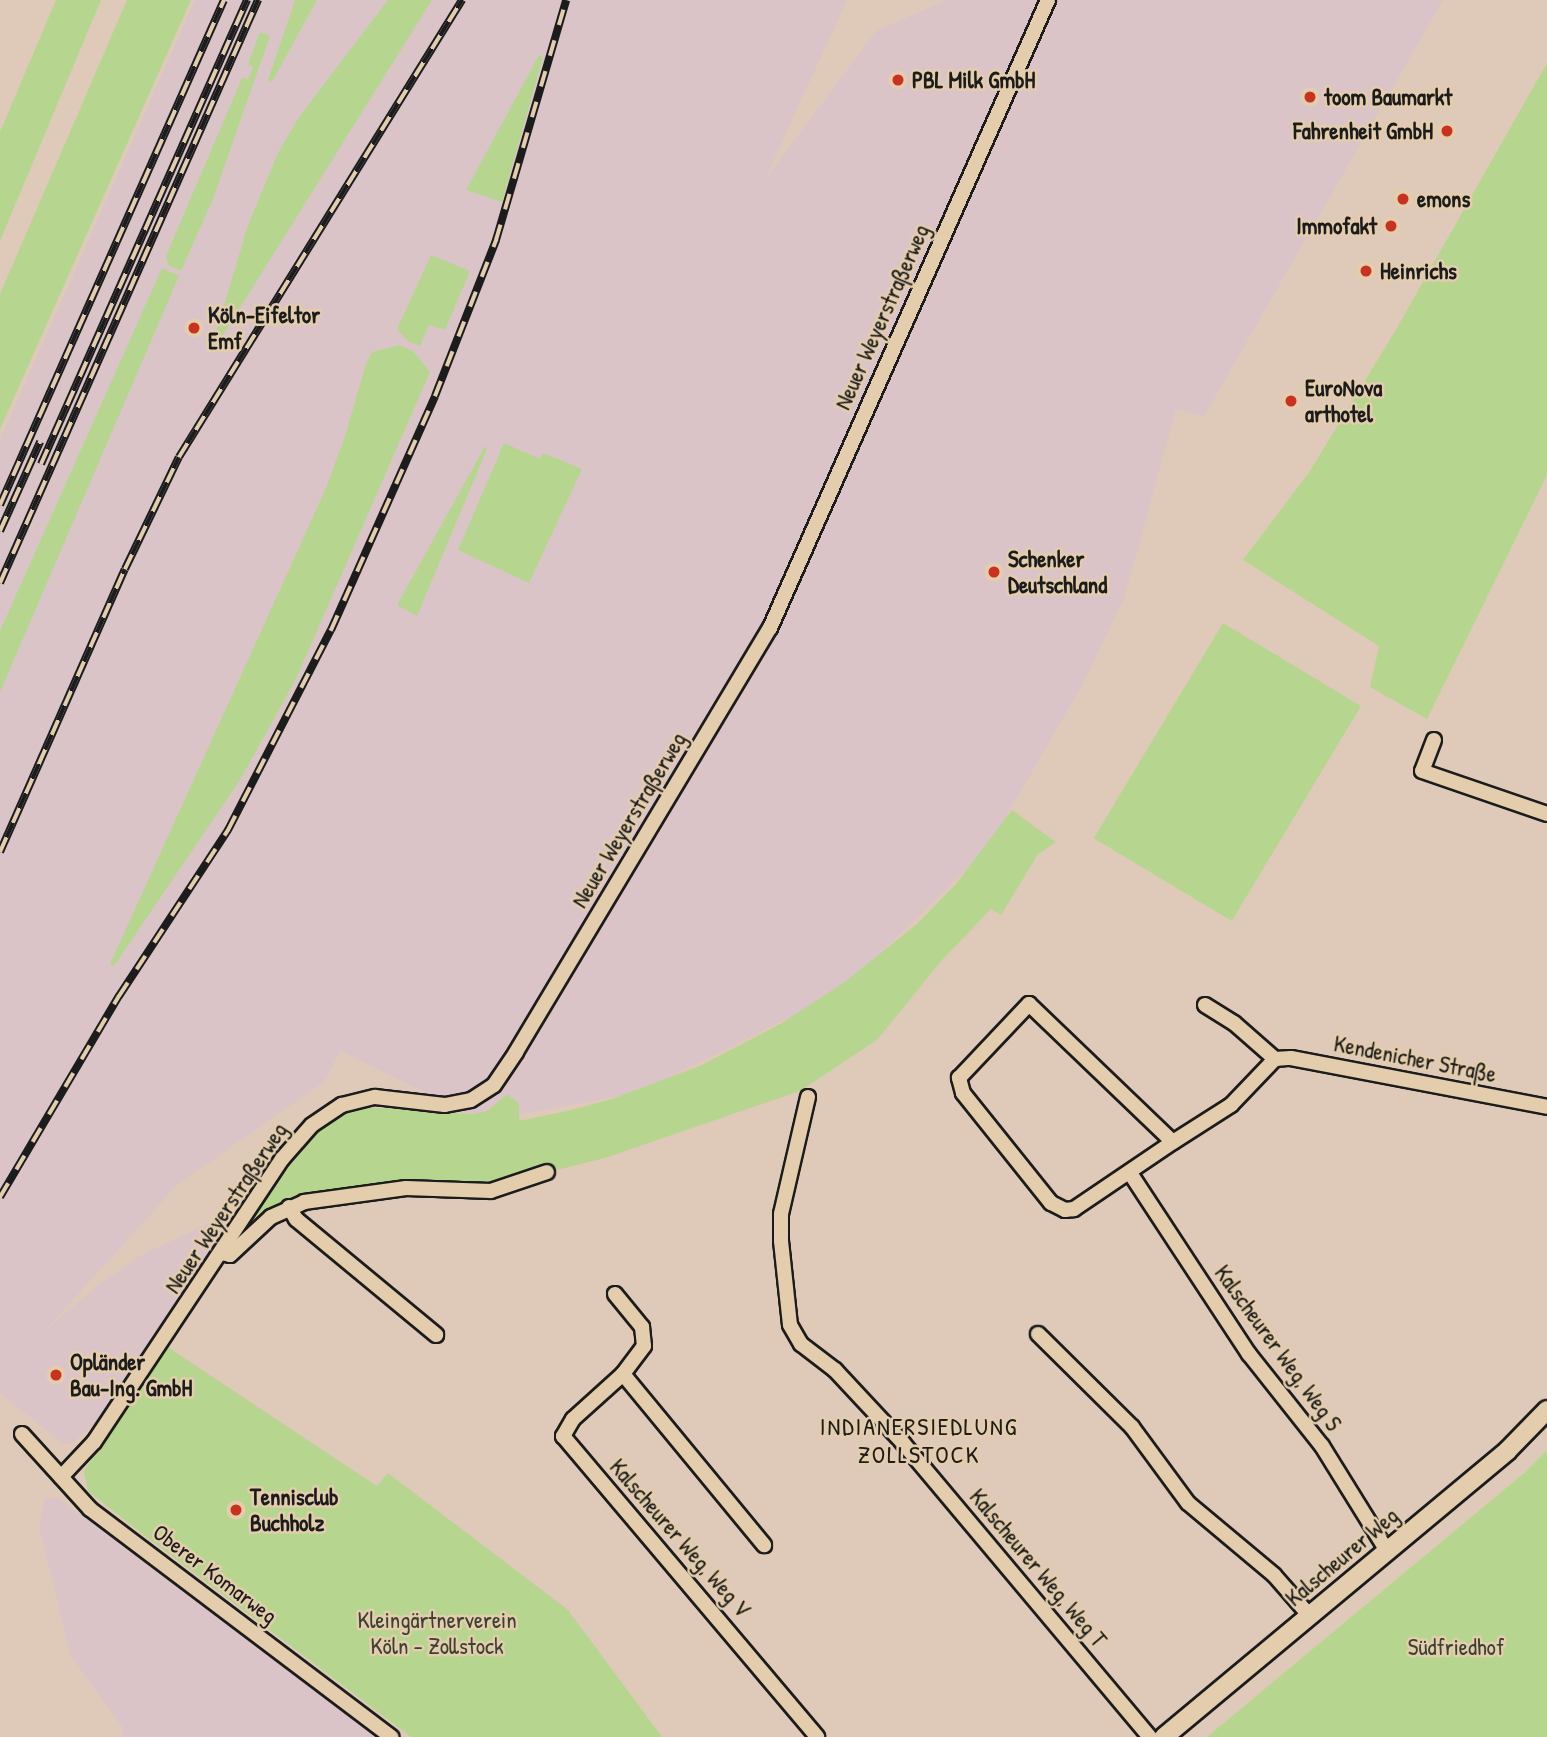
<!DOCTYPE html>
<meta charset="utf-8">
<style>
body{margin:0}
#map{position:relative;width:1547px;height:1737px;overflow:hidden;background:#dfc9b9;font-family:"Patrick Hand",sans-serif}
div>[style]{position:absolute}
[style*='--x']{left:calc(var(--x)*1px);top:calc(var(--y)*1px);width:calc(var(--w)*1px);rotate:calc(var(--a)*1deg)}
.built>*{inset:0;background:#dac4c8}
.green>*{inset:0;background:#b6d68f;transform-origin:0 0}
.roads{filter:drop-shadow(2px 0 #1c1c1c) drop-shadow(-2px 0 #1c1c1c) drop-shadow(0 2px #1c1c1c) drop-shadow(0 -2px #1c1c1c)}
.minor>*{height:14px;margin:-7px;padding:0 7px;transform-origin:7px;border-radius:7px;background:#e3cdac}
.tertiary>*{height:18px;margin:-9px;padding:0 9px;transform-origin:9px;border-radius:9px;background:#e3cdac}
.rail>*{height:8px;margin-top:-4px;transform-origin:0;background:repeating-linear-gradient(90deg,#e3cdac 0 16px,#1c1c1c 0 32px);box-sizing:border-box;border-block:2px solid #1c1c1c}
.dots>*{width:19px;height:19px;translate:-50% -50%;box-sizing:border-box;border:4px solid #e3cdac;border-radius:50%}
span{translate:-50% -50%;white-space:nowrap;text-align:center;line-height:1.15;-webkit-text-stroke:5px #e3cdac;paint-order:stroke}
.poi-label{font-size:23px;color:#1c1c1c;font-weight:700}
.left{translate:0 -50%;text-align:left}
.right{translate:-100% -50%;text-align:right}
.street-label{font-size:23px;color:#1c1c1c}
.park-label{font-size:23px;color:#3b4133}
.neighbourhood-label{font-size:24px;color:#1c1c1c;letter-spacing:2px}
</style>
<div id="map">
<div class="built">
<i style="clip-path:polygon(195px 0,847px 0,764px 181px,876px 31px,947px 0,1443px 0,1204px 416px,1176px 409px,1124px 599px,1082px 685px,988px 848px,841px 992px,640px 1092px,484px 1121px,340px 1051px,325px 1081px,177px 1185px,44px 1332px,101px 1283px,140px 1256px,209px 1223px,225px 1233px,106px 1416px,71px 1444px,62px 1443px,0 1393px,0 440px)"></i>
<i style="clip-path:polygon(45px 1498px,59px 1499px,377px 1737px,121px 1737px,123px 1728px,71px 1656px,39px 1526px)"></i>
</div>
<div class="green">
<i style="clip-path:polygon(56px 0,101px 0,0 241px,0 132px)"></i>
<i style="clip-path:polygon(127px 0,191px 0,0 429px,0 294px)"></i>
<i style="clip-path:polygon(295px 0,317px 0,272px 82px,268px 80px)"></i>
<i style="clip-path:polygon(388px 0,432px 0,216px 346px,212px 345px,248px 225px,278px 153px,299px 117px)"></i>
<i style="clip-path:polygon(260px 32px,270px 36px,213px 199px,181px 271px,168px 265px,166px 256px,242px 78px,248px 79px,253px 67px,248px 64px)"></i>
<i style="clip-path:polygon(539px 55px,543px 57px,502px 202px,466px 190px)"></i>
<i style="clip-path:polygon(1547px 63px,1547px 475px,1427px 719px,1370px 687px,1379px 646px,1243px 560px,1310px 471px,1394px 333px)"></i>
<i style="clip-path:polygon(431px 255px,470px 271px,445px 330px,429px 325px,420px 346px,408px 341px,397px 329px)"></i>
<i style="clip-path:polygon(162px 268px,179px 276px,0 692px,0 631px)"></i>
<i style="clip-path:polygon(399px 345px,413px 351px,430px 372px,296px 679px,240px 780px,114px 966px,110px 964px,326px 488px,345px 436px,366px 364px,372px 352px)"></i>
<i style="clip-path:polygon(504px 443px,540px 459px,543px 453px,582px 469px,529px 583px,458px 550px)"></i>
<i style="clip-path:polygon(485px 446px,487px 449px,417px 616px,397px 605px)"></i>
<i style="left:1223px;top:623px;width:161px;height:251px;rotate:31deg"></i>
<i style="clip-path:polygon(1012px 810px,1056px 842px,1038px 854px,1001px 915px,991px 909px,942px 960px,877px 1040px,800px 1091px,605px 1158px,485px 1188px,383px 1184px,320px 1191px,277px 1205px,249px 1231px,246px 1226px,308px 1140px,338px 1115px,368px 1108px,399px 1108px,429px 1113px,474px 1114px,487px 1111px,507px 1094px,519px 1104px,519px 1121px,567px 1111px,609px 1100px,702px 1065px,782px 1023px,846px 981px,917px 924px,956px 884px)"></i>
<i style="clip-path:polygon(166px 1346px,377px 1486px,388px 1473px,568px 1610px,662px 1737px,411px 1737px,136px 1529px,88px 1491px,84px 1471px)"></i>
<i style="clip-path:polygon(1547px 1450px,1547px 1737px,1207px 1737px,1523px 1474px)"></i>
</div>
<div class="roads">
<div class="minor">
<i style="--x:1434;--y:740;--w:33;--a:111"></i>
<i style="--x:1422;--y:771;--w:132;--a:19"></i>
<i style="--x:1029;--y:1004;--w:199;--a:43.8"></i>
<i style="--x:1173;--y:1142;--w:120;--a:145.9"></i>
<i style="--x:1074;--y:1209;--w:9;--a:174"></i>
<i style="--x:1065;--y:1210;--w:16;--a:-153"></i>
<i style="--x:1051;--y:1203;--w:141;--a:-128.7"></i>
<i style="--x:963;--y:1093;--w:16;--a:-105"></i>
<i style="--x:959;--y:1078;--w:102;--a:-46.6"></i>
<i style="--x:1205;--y:1005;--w:34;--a:32"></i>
<i style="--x:1234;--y:1023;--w:55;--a:41.3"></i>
<i style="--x:1275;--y:1059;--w:16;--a:-4"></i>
<i style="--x:1291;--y:1058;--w:261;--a:10.8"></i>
<i style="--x:808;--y:1097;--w:120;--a:103"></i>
<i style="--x:781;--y:1214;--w:27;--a:90"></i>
<i style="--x:781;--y:1241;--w:84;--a:83.9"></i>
<i style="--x:790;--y:1325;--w:22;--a:60"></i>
<i style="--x:801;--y:1344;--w:43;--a:37.4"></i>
<i style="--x:835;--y:1370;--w:100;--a:47"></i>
<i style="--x:903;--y:1443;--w:384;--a:50"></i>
<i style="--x:1173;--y:1142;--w:69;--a:-32.5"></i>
<i style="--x:1231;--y:1105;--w:64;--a:-46.3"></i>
<i style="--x:1130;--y:1173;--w:217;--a:56.7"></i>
<i style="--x:1249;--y:1354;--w:117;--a:51.6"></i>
<i style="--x:1322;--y:1446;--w:123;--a:58.2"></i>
<i style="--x:289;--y:1207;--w:14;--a:60"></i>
<i style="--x:296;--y:1219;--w:182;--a:39.6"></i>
<i style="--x:222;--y:1253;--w:8;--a:14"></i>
<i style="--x:230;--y:1255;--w:56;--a:-42.8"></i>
<i style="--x:271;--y:1217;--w:36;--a:-24"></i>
<i style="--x:304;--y:1202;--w:103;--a:-7.8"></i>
<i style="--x:406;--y:1188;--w:85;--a:2"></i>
<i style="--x:491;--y:1191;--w:59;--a:-18.7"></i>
<i style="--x:615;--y:1294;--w:43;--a:50.7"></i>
<i style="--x:642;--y:1327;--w:19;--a:84"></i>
<i style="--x:644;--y:1346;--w:35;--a:127"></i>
<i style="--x:623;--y:1374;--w:67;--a:138"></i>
<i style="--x:573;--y:1419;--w:20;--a:120"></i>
<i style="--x:563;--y:1436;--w:394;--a:49.8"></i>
<i style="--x:1038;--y:1334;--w:132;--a:44.7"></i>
<i style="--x:1132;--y:1427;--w:94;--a:53.6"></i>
<i style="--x:1188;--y:1503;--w:112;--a:39.9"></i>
<i style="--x:1274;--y:1575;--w:53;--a:48.8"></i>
<i style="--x:623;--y:1374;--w:222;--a:50.5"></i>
<i style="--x:22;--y:1434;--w:101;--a:47.8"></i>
<i style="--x:90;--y:1509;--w:378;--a:37.1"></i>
<i style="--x:61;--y:1477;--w:48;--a:-46.7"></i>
<i style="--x:94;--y:1442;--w:340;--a:-56.4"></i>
<i style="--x:282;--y:1159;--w:45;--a:-48.6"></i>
<i style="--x:312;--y:1125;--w:36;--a:-34"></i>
<i style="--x:342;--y:1105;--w:34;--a:-14"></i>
<i style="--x:375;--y:1097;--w:70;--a:6.5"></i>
<i style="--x:445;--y:1105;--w:26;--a:-11"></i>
<i style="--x:471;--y:1100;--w:27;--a:-33"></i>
<i style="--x:494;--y:1085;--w:40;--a:-56"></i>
<i style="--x:516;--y:1052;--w:494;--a:-59.1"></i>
<i style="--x:770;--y:628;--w:687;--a:-66.12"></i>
</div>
<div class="tertiary">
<i style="--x:1164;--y:1737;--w:448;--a:-39.8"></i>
<i style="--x:1508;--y:1450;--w:56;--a:-45.7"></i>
</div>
</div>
<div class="rail">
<i style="--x:41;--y:464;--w:508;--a:-66.06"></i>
<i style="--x:0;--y:505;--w:552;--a:-66.08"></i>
<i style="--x:0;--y:531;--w:98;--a:-65.8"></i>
<i style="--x:0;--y:583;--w:638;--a:-66.13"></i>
<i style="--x:0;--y:852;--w:309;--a:-66.2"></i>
<i style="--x:125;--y:569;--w:124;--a:-64.3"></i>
<i style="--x:179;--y:457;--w:538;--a:-58.23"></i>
<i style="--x:0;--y:1197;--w:234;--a:-59.4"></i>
<i style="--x:119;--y:996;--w:199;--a:-56.7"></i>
<i style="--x:228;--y:830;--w:225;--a:-62.8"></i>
<i style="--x:331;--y:630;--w:256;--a:-66"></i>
<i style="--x:435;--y:396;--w:168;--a:-68.6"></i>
<i style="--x:496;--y:240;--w:250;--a:-73.7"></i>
</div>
<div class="dots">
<i style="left:898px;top:80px;background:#c8321e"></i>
<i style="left:1310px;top:97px;background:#c8321e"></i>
<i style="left:1447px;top:131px;background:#c8321e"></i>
<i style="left:1403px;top:199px;background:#c8321e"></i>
<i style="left:1391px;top:226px;background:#c8321e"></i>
<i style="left:1366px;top:271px;background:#c8321e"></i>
<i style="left:194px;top:328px;background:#c8321e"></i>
<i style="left:1291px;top:401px;background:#c8321e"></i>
<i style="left:994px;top:572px;background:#c8321e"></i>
<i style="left:56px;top:1375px;background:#c8321e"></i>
<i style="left:236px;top:1510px;background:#c8321e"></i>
</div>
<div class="poi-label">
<span class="left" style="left:912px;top:80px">PBL Milk GmbH</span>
<span class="left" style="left:1324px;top:97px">toom Baumarkt</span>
<span class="right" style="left:1433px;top:131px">Fahrenheit GmbH</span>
<span class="left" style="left:1417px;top:199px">emons</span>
<span class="right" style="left:1377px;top:226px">Immofakt</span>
<span class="left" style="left:1380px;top:271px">Heinrichs</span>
<span class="left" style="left:208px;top:328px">Köln-Eifeltor<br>Emf</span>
<span class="left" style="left:1305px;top:401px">EuroNova<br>arthotel</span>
<span class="left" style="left:1008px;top:572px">Schenker<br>Deutschland</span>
<span class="left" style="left:70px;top:1375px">Opländer<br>Bau-Ing. GmbH</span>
<span class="left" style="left:250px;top:1510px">Tennisclub<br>Buchholz</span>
</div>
<div class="street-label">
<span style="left:882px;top:317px;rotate:-66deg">Neuer Weyerstraßerweg</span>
<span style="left:629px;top:820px;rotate:-59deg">Neuer Weyerstraßerweg</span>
<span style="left:1415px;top:1059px;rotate:11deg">Kendenicher Straße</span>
<span style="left:226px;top:1208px;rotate:-56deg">Neuer Weyerstraßerweg</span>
<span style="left:1278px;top:1348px;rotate:54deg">Kalscheurer Weg, Weg S</span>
<span style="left:680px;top:1538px;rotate:49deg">Kalscheurer Weg, Weg V</span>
<span style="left:1342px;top:1557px;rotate:-40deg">Kalscheurer Weg</span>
<span style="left:1038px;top:1568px;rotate:50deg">Kalscheurer Weg, Weg T</span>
<span style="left:215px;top:1574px;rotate:37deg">Oberer Komarweg</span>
</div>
<div class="park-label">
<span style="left:437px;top:1633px">Kleingärtnerverein<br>Köln - Zollstock</span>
<span style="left:1456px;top:1647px">Südfriedhof</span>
</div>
<div class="neighbourhood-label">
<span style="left:919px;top:1441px">INDIANERSIEDLUNG<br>ZOLLSTOCK</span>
</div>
</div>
